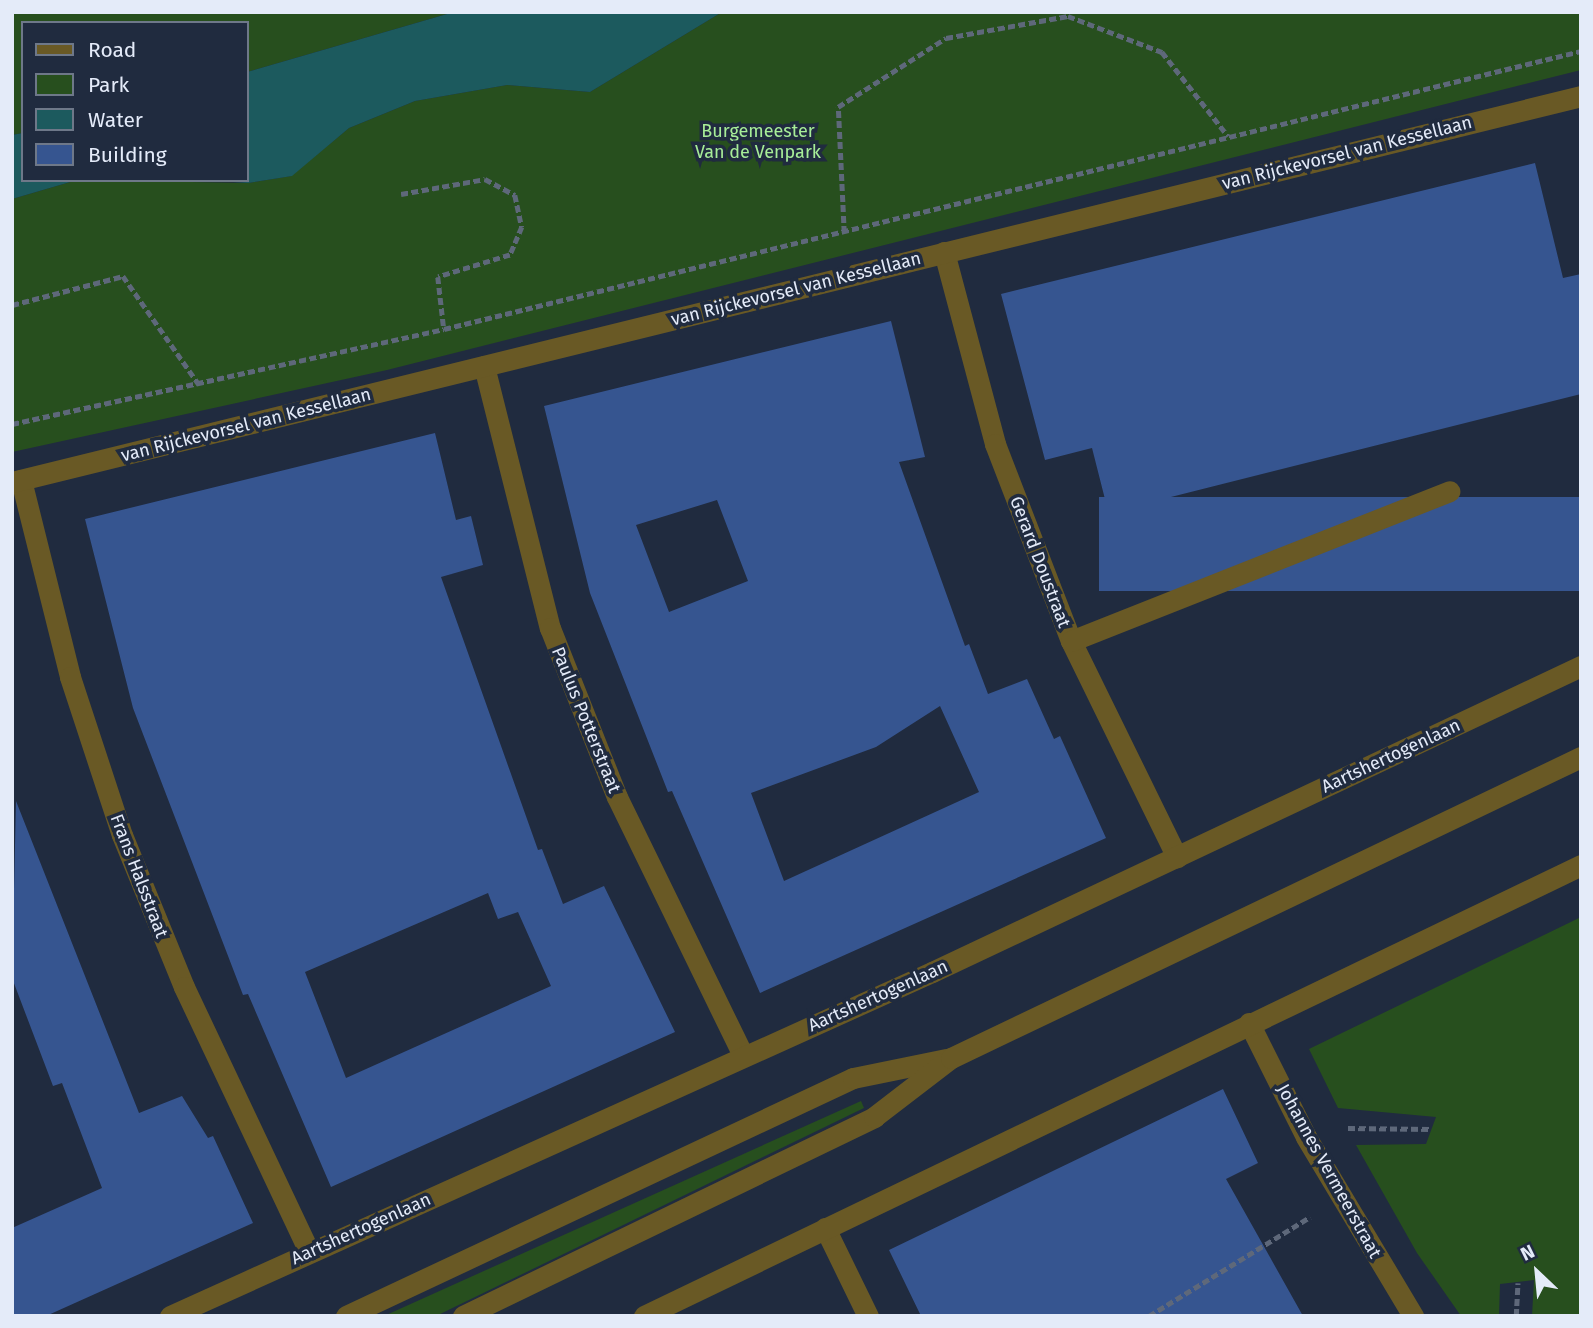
<!DOCTYPE html>
<style>
body{margin:0}
#map{position:relative;width:1593px;height:1328px;overflow:hidden;background:#202b3f;font-family:"Fira Sans",sans-serif}
div>[style]{position:absolute}
[style*='--x']{left:calc(var(--x)*1px);top:calc(var(--y)*1px);width:calc(var(--w)*1px);rotate:calc(var(--a)*1deg)}
.green>*{inset:0;background:#274f1e}
.water>*{inset:0;background:#1c5a5e}
.building>*{inset:0;background:#365590;transform-origin:0 0}
.path>*{height:4.5px;margin-top:-2.25px;transform-origin:0;background:repeating-linear-gradient(90deg,#5e687a 0 7px,transparent 0 10.5px)}
.minor>*{height:21px;margin:-10.5px;padding:0 10.5px;transform-origin:10.5px;border-radius:10.5px;background:#695925}
span{translate:-50% -50%;white-space:nowrap;text-align:center;line-height:1.15;-webkit-text-stroke:7px #202b3f;paint-order:stroke}
.park-label{font-size:18px;color:#a7ed98}
.street-label{font-size:18px;color:#e4ebf9}
.frame{position:absolute;inset:0;border:14px solid #e4ebf9;pointer-events:none}
.legend{position:absolute;left:21px;top:21px;width:228px;height:161px;box-sizing:border-box;background:#202b3f;border:2px solid #6e7889;margin:0;padding:9px 12px;list-style:none;font-size:21px;color:#e4ebf9}
.legend li{display:flex;align-items:center;gap:14px;height:35px}
.legend b{width:35px;border:2px solid #6e7889}
.north{position:absolute;left:1502px;top:1237px;width:70px;height:70px;-webkit-text-stroke:5px #202b3f;paint-order:stroke;rotate:334deg;font-size:19px;font-weight:700;line-height:28px;text-align:center;color:#e4ebf9}
.north::after{content:'';display:block;margin:auto;width:24px;height:32px;background:#e4ebf9;clip-path:polygon(50% 0,100% 100%,50% 72%,0 100%)}
</style>
<div id="map">
<div class="green">
<i style="clip-path:polygon(12px 12px,454px 12px,247px 72px,247px 23px,23px 23px,23px 133px,12px 135px)"></i>
<i style="clip-path:polygon(722px 12px,1581px 12px,1581px 70px,387px 370px,12px 452px,12px 199px,77px 180px,248px 183px,291px 176px,349px 128px,415px 101px,507px 85px,590px 92px)"></i>
<i style="clip-path:polygon(1581px 917px,1581px 1316px,1532px 1316px,1534px 1280px,1500px 1284px,1499px 1316px,1461px 1316px,1417px 1253px,1356px 1145px,1426px 1144px,1436px 1117px,1338px 1108px,1309px 1049px)"></i>
<i style="clip-path:polygon(861px 1101px,864px 1108px,436px 1316px,384px 1316px)"></i>
</div>
<div class="water">
<i style="clip-path:polygon(454px 12px,722px 12px,590px 92px,507px 85px,415px 101px,349px 128px,292px 176px,248px 183px,203px 180px,247px 180px,247px 72px)"></i>
<i style="clip-path:polygon(23px 133px,23px 180px,77px 180px,12px 199px,12px 135px)"></i>
</div>
<div class="building">
<i style="clip-path:polygon(1535px 163px,1563px 278px,1581px 274px,1581px 394px,1159px 500px,1176px 566px,1125px 578px,1092px 448px,1045px 460px,1001px 294px)"></i>
<i style="clip-path:polygon(evenodd,891px 321px,925px 457px,899px 462px,965px 646px,969px 644px,988px 694px,1027px 679px,1054px 739px,1060px 736px,1106px 838px,760px 993px,672px 791px,668px 792px,590px 593px,544px 406px,891px 321px,717px 500px,748px 581px,669px 612px,636px 525px,717px 500px,891px 321px,940px 706px,979px 792px,784px 881px,751px 793px,876px 747px,940px 706px)"></i>
<i style="clip-path:polygon(evenodd,435px 433px,456px 520px,471px 516px,483px 565px,441px 577px,538px 850px,542px 849px,563px 904px,604px 886px,675px 1032px,331px 1187px,248px 994px,243px 995px,133px 708px,85px 519px,435px 433px,488px 893px,498px 919px,518px 912px,551px 986px,346px 1078px,305px 972px,488px 893px)"></i>
<i style="left:1581px;top:497px;width:94px;height:482px;rotate:90deg"></i>
<i style="clip-path:polygon(16px 801px,139px 1113px,182px 1096px,208px 1138px,213px 1136px,253px 1223px,46px 1316px,12px 1316px,12px 1228px,102px 1188px,62px 1083px,53px 1086px,12px 978px)"></i>
<i style="clip-path:polygon(1223px 1089px,1258px 1163px,1226px 1179px,1303px 1316px,921px 1316px,889px 1250px)"></i>
</div>
<div class="path">
<i style="--x:401;--y:194;--w:85;--a:-10.1"></i>
<i style="--x:485;--y:179;--w:34;--a:28"></i>
<i style="--x:515;--y:195;--w:33;--a:78"></i>
<i style="--x:522;--y:227;--w:30;--a:113"></i>
<i style="--x:510;--y:255;--w:75;--a:163"></i>
<i style="--x:438;--y:277;--w:53;--a:83.5"></i>
<i style="--x:844;--y:233;--w:126;--a:-92.7"></i>
<i style="--x:838;--y:107;--w:128;--a:-32.6"></i>
<i style="--x:946;--y:38;--w:124;--a:-10.2"></i>
<i style="--x:1068;--y:16;--w:101;--a:21"></i>
<i style="--x:1162;--y:52;--w:107;--a:51.8"></i>
<i style="--x:12;--y:305;--w:115;--a:-14.6"></i>
<i style="--x:123;--y:276;--w:134;--a:55"></i>
<i style="--x:12;--y:424;--w:442;--a:-12.4"></i>
<i style="--x:444;--y:329;--w:1170;--a:-13.74"></i>
<i style="--x:1348;--y:1128;--w:83;--a:0.7"></i>
<i style="--x:1149;--y:1316;--w:189;--a:-31.6"></i>
<i style="--x:1516;--y:1316;--w:33;--a:-87"></i>
</div>
<div class="minor">
<i style="--x:944;--y:252;--w:199;--a:75.1"></i>
<i style="--x:995;--y:444;--w:211;--a:68.9"></i>
<i style="--x:1071;--y:641;--w:241;--a:63.9"></i>
<i style="--x:484;--y:366;--w:270;--a:75.9"></i>
<i style="--x:550;--y:628;--w:182;--a:68.4"></i>
<i style="--x:617;--y:797;--w:287;--a:64"></i>
<i style="--x:21;--y:480;--w:203;--a:76"></i>
<i style="--x:70;--y:677;--w:166;--a:71.8"></i>
<i style="--x:122;--y:835;--w:164;--a:67.8"></i>
<i style="--x:184;--y:987;--w:293;--a:64.7"></i>
<i style="--x:12;--y:482;--w:1616;--a:-13.82"></i>
<i style="--x:1071;--y:641;--w:407;--a:-21.6"></i>
<i style="--x:1249;--y:1023;--w:127;--a:63.4"></i>
<i style="--x:1306;--y:1137;--w:209;--a:59.1"></i>
<i style="--x:825;--y:1228;--w:98;--a:64"></i>
<i style="--x:170;--y:1316;--w:836;--a:-24.3"></i>
<i style="--x:932;--y:972;--w:718;--a:-25.24"></i>
<i style="--x:346;--y:1316;--w:560;--a:-25.15"></i>
<i style="--x:853;--y:1078;--w:95;--a:-11.5"></i>
<i style="--x:463;--y:1316;--w:457;--a:-25.8"></i>
<i style="--x:874;--y:1117;--w:97;--a:-37.5"></i>
<i style="--x:951;--y:1058;--w:698;--a:-25.54"></i>
<i style="--x:644;--y:1316;--w:1040;--a:-25.7"></i>
</div>
<div class="park-label">
<span style="left:758px;top:142px">Burgemeester<br>Van de Venpark</span>
</div>
<div class="street-label">
<span style="left:1347px;top:153px;rotate:-14deg">van Rijckevorsel van Kessellaan</span>
<span style="left:796px;top:289px;rotate:-14deg">van Rijckevorsel van Kessellaan</span>
<span style="left:246px;top:425px;rotate:-14deg">van Rijckevorsel van Kessellaan</span>
<span style="left:1040px;top:562px;rotate:69deg">Gerard Doustraat</span>
<span style="left:586px;top:720px;rotate:68deg">Paulus Potterstraat</span>
<span style="left:1391px;top:756px;rotate:-25deg">Aartshertogenlaan</span>
<span style="left:139px;top:876px;rotate:69deg">Frans Halsstraat</span>
<span style="left:878px;top:996px;rotate:-24deg">Aartshertogenlaan</span>
<span style="left:1329px;top:1171px;rotate:61deg">Johannes Vermeerstraat</span>
<span style="left:361px;top:1229px;rotate:-24deg">Aartshertogenlaan</span>
</div>
<div class="frame"></div>
<ul class="legend">
<li><b style="height:9px;background:#695925"></b>Road</li>
<li><b style="height:19px;background:#274f1e"></b>Park</li>
<li><b style="height:19px;background:#1c5a5e"></b>Water</li>
<li><b style="height:19px;background:#365590"></b>Building</li>
</ul>
<div class="north">N</div>
</div>
